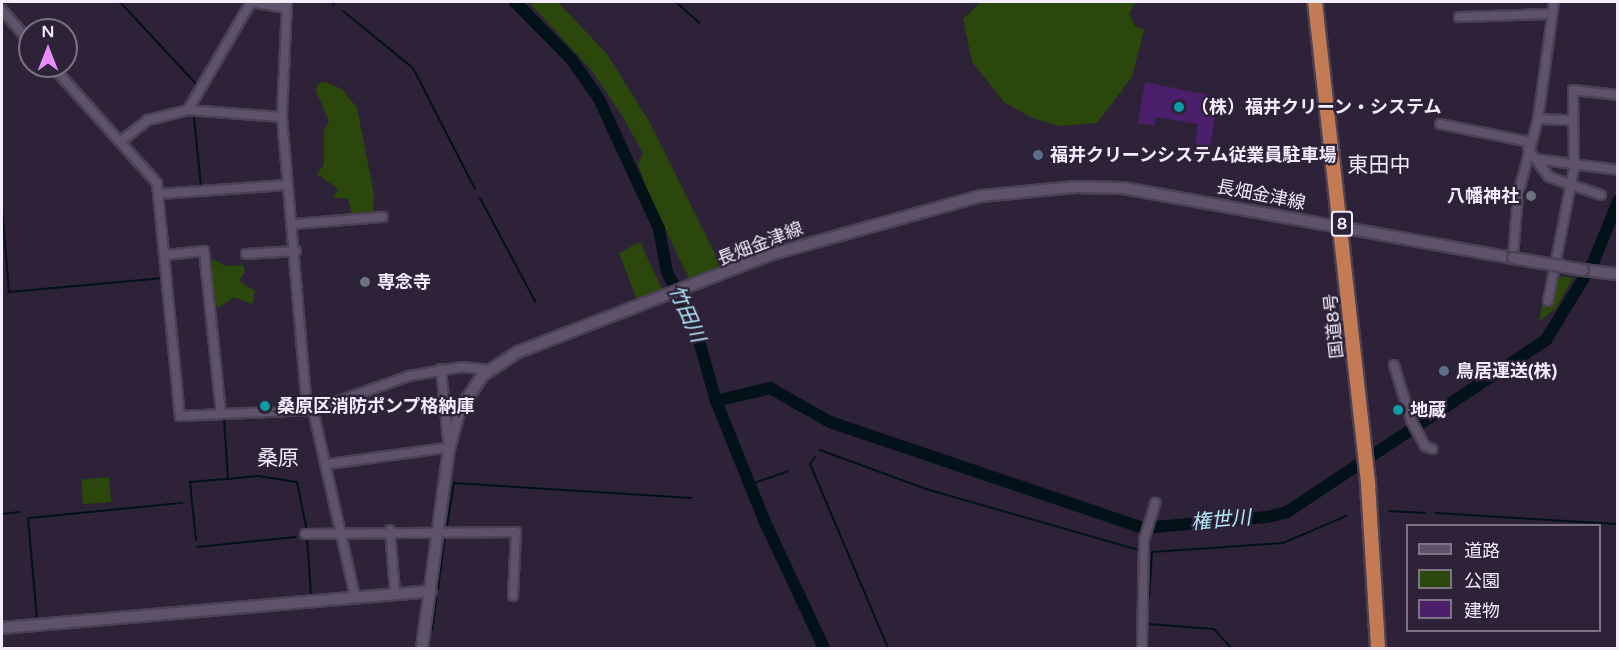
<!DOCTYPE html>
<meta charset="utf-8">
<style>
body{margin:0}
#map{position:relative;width:1619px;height:650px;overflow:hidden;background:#2d2237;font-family:"Varela Round","Noto Sans JP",sans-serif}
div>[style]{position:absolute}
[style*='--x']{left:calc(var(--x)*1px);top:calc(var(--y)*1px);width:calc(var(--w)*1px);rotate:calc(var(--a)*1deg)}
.green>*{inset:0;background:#2b470b;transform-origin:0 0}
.stream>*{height:2px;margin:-1px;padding:0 1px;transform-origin:1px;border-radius:1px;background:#031218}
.river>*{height:12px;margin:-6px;padding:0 6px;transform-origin:6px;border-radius:6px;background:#031218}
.building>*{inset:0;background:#4b1f6b}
.roads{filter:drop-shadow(2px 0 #4a4153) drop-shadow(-2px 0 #4a4153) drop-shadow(0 2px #4a4153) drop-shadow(0 -2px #4a4153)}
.street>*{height:8px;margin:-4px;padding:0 4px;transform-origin:4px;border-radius:4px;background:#5f536c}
.secondary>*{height:10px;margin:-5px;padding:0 5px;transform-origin:5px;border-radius:5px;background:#5f536c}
.highway>*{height:14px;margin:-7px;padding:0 7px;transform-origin:7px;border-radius:7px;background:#c47a54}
.bridges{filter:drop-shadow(2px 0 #4a4153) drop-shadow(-2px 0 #4a4153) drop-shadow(0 2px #4a4153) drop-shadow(0 -2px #4a4153)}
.secondary-bridge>*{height:10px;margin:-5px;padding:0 5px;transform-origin:5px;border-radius:5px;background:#5f536c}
.dots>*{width:16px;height:16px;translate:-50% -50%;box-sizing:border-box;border:3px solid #2d2237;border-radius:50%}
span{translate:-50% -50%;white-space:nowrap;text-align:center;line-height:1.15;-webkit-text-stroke:4.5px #2d2237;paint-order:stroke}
.shield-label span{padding:2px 4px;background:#2d2237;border:2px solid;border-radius:4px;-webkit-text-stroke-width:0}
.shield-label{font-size:16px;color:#f3ecfb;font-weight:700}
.poi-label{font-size:18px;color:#f3ecfb;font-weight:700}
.left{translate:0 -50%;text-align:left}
.right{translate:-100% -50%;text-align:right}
.street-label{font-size:18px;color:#f3ecfb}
.water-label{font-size:20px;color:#b2eafe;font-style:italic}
.quarter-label{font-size:21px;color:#f3ecfb}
.frame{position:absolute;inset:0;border:3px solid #f3ecfb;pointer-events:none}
.legend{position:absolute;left:1406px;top:524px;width:195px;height:108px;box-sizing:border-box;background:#2d2237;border:2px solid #7c7385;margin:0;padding:8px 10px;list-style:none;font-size:18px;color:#f3ecfb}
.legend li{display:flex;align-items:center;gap:12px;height:30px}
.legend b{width:30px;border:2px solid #7c7385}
.north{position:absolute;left:18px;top:18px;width:60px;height:60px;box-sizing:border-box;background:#2d2237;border:2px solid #7c7385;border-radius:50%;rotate:0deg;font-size:16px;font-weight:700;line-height:24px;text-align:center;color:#f3ecfb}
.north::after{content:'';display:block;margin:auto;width:21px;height:27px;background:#e98eff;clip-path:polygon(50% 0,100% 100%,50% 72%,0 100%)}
</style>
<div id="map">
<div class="green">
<i style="clip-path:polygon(529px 2px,558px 2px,607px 54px,650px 123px,722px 268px,690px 281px,646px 188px,638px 164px,643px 153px,621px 114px,592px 71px)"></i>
<i style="clip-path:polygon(981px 2px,1136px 2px,1129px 13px,1135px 26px,1144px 30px,1132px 77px,1097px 123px,1059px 126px,1032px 118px,1004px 102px,972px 62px,963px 19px)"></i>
<i style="clip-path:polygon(325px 82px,342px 89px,357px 108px,374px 194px,373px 215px,353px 217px,348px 199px,333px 197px,338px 189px,317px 174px,324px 165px,324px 130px,329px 121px,316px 91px,318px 83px)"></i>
<i style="clip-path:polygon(640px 242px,663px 291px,637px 301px,619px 253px)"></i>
<i style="clip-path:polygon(212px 259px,226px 266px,243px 265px,245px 271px,239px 281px,255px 291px,252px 304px,234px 297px,218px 308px,212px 298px)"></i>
<i style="clip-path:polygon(1547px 274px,1573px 278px,1556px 308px,1539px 322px)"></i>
<i style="left:109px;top:477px;width:25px;height:28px;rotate:85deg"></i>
</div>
<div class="stream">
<i style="--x:120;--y:2;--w:113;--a:47.1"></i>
<i style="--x:331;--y:2;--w:4;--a:34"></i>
<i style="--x:676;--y:2;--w:31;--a:42"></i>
<i style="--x:343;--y:11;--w:90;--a:39.2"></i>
<i style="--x:413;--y:68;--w:136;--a:62.9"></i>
<i style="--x:194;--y:118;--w:68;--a:84.1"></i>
<i style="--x:480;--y:198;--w:117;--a:61.9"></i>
<i style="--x:2;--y:207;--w:85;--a:85.3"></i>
<i style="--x:9;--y:292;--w:155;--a:-5.2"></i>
<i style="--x:224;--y:418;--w:61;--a:86.2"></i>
<i style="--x:228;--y:479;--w:30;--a:-6"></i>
<i style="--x:258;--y:476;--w:39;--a:9"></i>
<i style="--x:297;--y:482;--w:50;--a:78.5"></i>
<i style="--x:820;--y:450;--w:113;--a:20.2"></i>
<i style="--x:926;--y:489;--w:222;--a:16"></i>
<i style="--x:815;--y:457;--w:9;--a:126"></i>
<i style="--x:810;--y:464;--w:200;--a:67"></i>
<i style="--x:751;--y:484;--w:39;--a:-19"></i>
<i style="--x:1389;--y:511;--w:36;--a:3"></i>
<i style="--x:1436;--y:513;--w:182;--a:3.5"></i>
<i style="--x:2;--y:514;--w:18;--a:-6"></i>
<i style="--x:447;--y:526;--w:44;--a:-80.8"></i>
<i style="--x:454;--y:483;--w:238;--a:3.6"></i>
<i style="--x:307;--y:536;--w:60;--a:86.2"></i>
<i style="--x:196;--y:540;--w:58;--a:-95.9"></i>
<i style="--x:190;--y:482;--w:38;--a:-5"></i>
<i style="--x:197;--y:547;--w:99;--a:-5.8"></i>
<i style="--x:438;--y:589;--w:55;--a:-82.7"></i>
<i style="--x:1149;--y:597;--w:45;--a:-86.2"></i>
<i style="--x:1152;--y:552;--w:131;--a:-3.9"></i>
<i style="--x:1283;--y:543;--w:69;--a:-23.2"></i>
<i style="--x:1148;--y:609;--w:15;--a:90"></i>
<i style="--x:1148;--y:624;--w:66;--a:4.3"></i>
<i style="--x:1214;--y:629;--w:25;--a:48"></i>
<i style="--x:37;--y:620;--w:102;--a:-95"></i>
<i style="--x:28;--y:518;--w:155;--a:-5.6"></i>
<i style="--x:432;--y:630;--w:34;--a:-82"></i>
</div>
<div class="river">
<i style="--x:515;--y:2;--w:81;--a:45.5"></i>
<i style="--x:572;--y:60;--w:47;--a:55.3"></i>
<i style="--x:599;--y:99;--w:143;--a:65.2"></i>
<i style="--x:659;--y:229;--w:44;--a:79.5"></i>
<i style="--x:667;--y:272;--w:61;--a:62.6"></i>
<i style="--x:695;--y:326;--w:78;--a:74.4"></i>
<i style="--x:716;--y:401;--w:128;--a:68"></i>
<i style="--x:764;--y:520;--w:141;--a:64.9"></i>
<i style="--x:716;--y:401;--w:56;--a:-13.5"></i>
<i style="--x:770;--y:388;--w:69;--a:29.5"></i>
<i style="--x:830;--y:422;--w:331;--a:18.7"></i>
<i style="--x:1144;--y:528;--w:123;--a:-5.1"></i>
<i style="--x:1267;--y:517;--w:21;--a:-14"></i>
<i style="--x:1287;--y:512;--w:311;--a:-33.6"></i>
<i style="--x:1546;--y:340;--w:90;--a:-58.6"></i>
<i style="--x:1593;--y:263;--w:67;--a:-68"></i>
</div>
<div class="building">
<i style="clip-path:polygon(1145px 82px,1218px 97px,1210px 148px,1195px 146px,1198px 124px,1156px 117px,1155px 126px,1138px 123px)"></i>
</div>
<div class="roads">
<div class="street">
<i style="--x:287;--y:2;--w:115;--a:92.5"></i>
<i style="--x:282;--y:117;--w:292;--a:85.1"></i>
<i style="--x:2;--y:10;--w:43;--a:48.8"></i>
<i style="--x:1459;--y:17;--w:91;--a:-1.9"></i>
<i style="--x:52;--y:66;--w:157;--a:48.1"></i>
<i style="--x:157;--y:183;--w:234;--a:84.4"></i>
<i style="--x:180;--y:416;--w:133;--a:-2.6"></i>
<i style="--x:313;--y:410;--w:102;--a:-19.5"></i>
<i style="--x:409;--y:376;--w:54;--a:-9.6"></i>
<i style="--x:462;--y:367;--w:27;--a:6"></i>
<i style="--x:188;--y:110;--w:94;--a:4.3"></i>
<i style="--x:1538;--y:119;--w:33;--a:2"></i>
<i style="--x:1440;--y:124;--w:92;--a:11.3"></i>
<i style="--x:121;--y:141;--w:34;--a:-38"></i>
<i style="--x:148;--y:120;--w:41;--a:-14"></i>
<i style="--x:188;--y:110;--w:125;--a:-59.7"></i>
<i style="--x:251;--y:2;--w:34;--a:10"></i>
<i style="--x:1528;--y:149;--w:35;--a:53"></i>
<i style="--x:1549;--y:177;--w:55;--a:19.1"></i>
<i style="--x:1536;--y:159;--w:83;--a:7.6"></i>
<i style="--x:159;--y:194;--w:127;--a:-4.1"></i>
<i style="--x:294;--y:224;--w:89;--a:-4.5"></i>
<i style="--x:246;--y:254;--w:50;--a:-3.4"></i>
<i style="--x:166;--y:255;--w:38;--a:-6"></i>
<i style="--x:204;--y:251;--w:163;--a:84"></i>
<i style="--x:1513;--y:258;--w:63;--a:-85.5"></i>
<i style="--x:1518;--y:195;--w:79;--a:-75.3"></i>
<i style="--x:1538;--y:119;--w:118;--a:-82.2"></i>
<i style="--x:1548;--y:301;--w:136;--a:-78.9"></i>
<i style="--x:1574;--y:168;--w:78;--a:-90.7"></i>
<i style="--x:1573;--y:90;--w:45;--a:6.3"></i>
<i style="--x:1394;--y:365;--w:58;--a:72.8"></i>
<i style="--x:1411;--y:420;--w:30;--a:62"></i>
<i style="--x:1425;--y:446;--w:8;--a:23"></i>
<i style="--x:441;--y:369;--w:80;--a:84.3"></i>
<i style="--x:313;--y:410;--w:191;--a:77.3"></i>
<i style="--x:329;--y:464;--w:117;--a:-7.9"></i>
<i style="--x:390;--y:530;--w:62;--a:85.4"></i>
<i style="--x:305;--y:534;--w:211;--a:-0.5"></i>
<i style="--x:516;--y:532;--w:64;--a:92.7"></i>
<i style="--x:1142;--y:648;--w:108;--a:-88.9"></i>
<i style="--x:1144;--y:540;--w:39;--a:-73"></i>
</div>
<div class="secondary">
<i style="--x:1583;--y:270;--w:35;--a:7"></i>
<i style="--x:2;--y:628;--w:430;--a:-4.9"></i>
<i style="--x:422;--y:648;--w:201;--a:-82.3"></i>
<i style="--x:449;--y:449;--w:41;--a:-74.6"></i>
<i style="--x:460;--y:409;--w:41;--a:-55.9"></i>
<i style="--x:483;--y:375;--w:42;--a:-33.3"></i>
<i style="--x:518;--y:352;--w:269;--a:-21.1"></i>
<i style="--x:769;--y:255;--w:220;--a:-15.6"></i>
<i style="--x:981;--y:196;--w:95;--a:-5.4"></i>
<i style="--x:1076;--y:187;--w:47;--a:1.2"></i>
<i style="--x:1123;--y:188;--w:396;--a:10.2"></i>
</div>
<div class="highway">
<i style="--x:1315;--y:2;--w:485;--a:83.7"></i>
<i style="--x:1368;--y:484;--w:164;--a:86.5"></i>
</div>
</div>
<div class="bridges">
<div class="secondary-bridge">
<i style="--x:1513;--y:258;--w:71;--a:9.7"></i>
</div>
</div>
<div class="dots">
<i style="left:1179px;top:107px;background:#0f9aa8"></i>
<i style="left:1038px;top:155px;background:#5c6f8a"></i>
<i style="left:1531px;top:196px;background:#6b7280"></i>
<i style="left:365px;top:282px;background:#6b7280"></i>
<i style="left:1444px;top:371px;background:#5c6f8a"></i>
<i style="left:265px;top:406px;background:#0f9aa8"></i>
<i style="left:1398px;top:410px;background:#0f9aa8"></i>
</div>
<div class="shield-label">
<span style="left:1342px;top:224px">8</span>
</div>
<div class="poi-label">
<span class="left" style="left:1191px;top:107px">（株）福井クリーン・システム</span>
<span class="left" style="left:1050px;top:155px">福井クリーンシステム従業員駐車場</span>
<span class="right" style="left:1519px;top:196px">八幡神社</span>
<span class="left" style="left:377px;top:282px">専念寺</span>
<span class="left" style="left:1456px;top:371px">鳥居運送(株)</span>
<span class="left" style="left:277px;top:406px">桑原区消防ポンプ格納庫</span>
<span class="left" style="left:1410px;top:410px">地蔵</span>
</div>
<div class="street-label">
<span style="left:1261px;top:195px;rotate:11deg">長畑金津線</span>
<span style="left:760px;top:244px;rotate:-21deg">長畑金津線</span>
<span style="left:1334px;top:326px;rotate:-96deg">国道8号</span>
</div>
<div class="water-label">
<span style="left:686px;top:314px;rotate:66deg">竹田川</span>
<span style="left:1221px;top:521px;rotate:-5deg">権世川</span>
</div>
<div class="quarter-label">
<span style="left:1379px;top:166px">東田中</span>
<span style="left:278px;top:459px">桑原</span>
</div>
<div class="frame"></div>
<ul class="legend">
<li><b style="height:8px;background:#5f536c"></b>道路</li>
<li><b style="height:16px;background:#2b470b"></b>公園</li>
<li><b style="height:16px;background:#4b1f6b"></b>建物</li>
</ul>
<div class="north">N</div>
</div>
